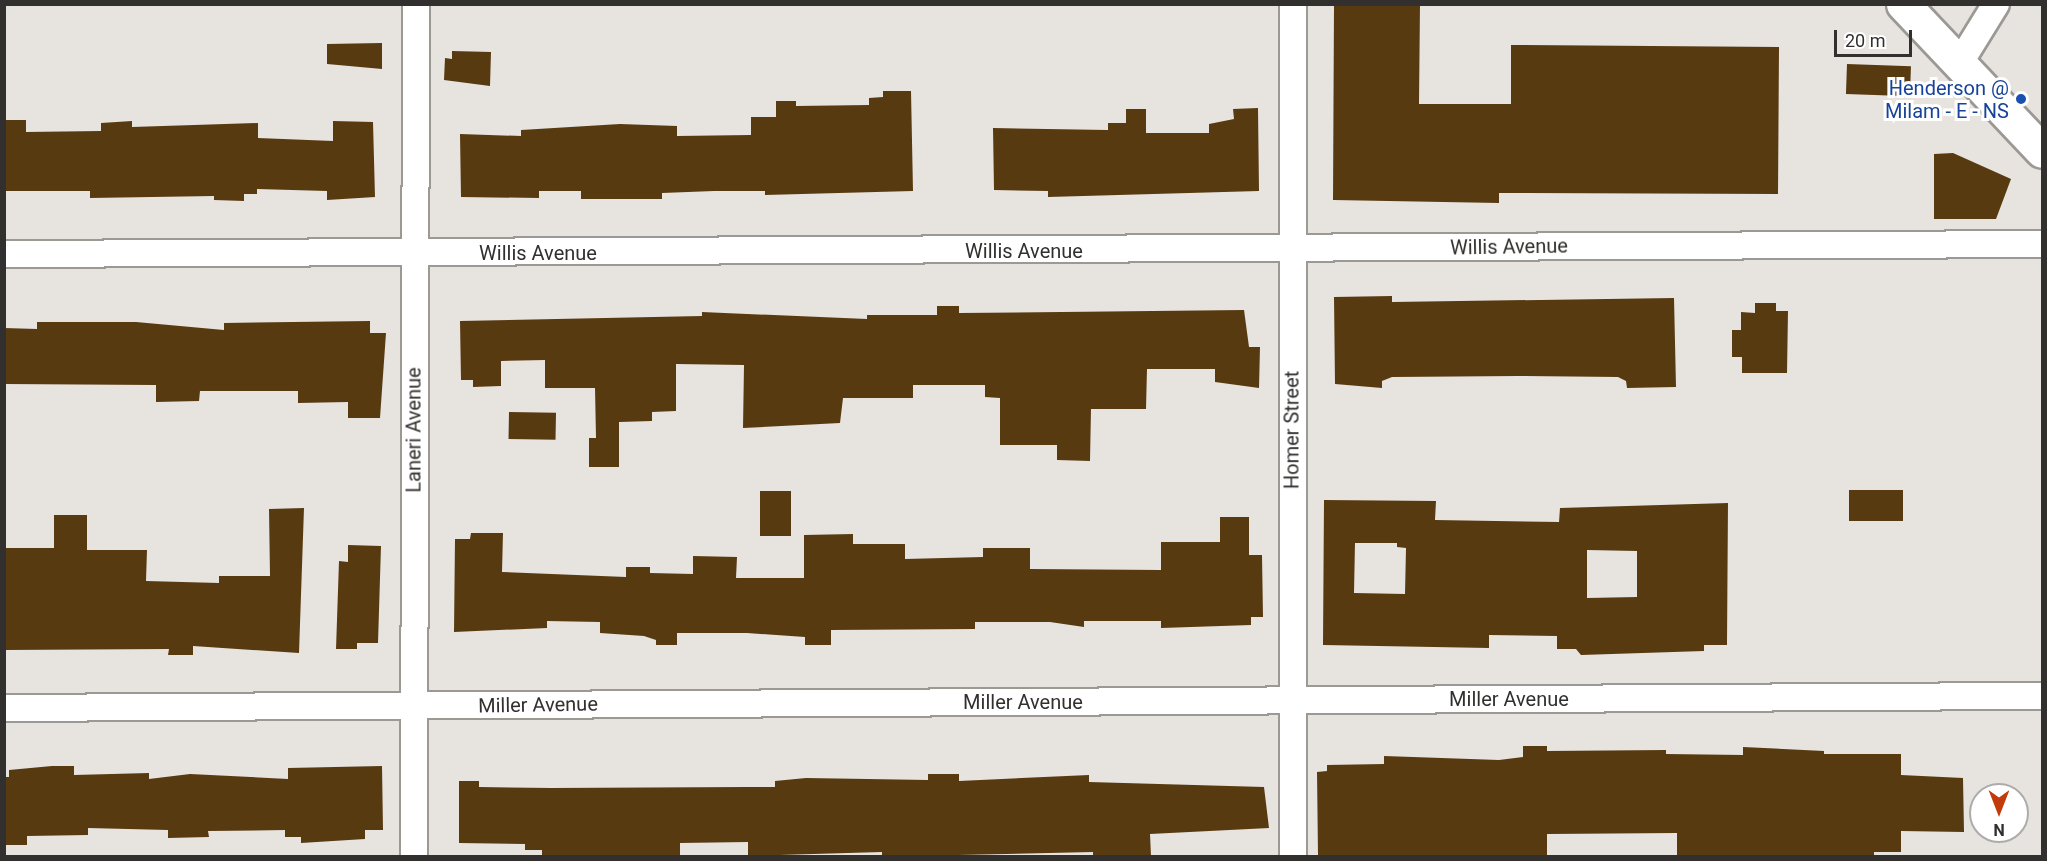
<!DOCTYPE html>
<style>
body{margin:0}
#map{position:relative;width:2047px;height:861px;overflow:hidden;background:#e7e3df;font-family:Roboto,sans-serif}
div>[style]{position:absolute}
[style*='--x']{left:calc(var(--x)*1px);top:calc(var(--y)*1px);width:calc(var(--w)*1px);rotate:calc(var(--a)*1deg)}
.building>*{inset:0;background:#583a11;transform-origin:0 0}
.roads{filter:drop-shadow(2px 0 #9c9995) drop-shadow(-2px 0 #9c9995) drop-shadow(0 2px #9c9995) drop-shadow(0 -2px #9c9995)}
.street>*{height:26px;margin:-13px;padding:0 13px;transform-origin:13px;border-radius:13px;background:#fff}
.secondary>*{height:33px;margin:-16.5px;padding:0 16.5px;transform-origin:16.5px;border-radius:16.5px;background:#fff}
.dots>*{width:16px;height:16px;translate:-50% -50%;box-sizing:border-box;border:3px solid #fff;border-radius:50%}
span{translate:-50% -50%;white-space:nowrap;text-align:center;line-height:1.15;-webkit-text-stroke:6px #fff;paint-order:stroke}
.transit-label{font-size:20px;color:#164399}
.right{translate:-100% -50%;text-align:right}
.street-label{font-size:20px;color:#31302e}
.frame{position:absolute;inset:0;border:6px solid #31302e;pointer-events:none}
.north{position:absolute;left:1969px;top:783px;width:60px;height:60px;box-sizing:border-box;background:#fff;border:2px solid #adacab;border-radius:50%;rotate:180deg;font-size:16px;font-weight:700;line-height:24px;text-align:center;color:#31302e}
.north::after{content:'';display:block;margin:auto;width:21px;height:27px;background:#c33b0b;clip-path:polygon(50% 0,100% 100%,50% 72%,0 100%)}
.scale{position:absolute;left:1834px;top:30px;width:78px;height:27px;box-sizing:border-box;border:3px solid #31302e;border-top:0;padding-left:8px;font-size:18px;line-height:21px;white-space:nowrap;color:#31302e;-webkit-text-stroke:4px #fff;paint-order:stroke}
</style>
<div id="map">
<div class="building">
<i style="clip-path:polygon(1334px 4px,1420px 4px,1419px 104px,1511px 104px,1511px 45px,1779px 47px,1778px 194px,1499px 193px,1499px 203px,1333px 200px)"></i>
<i style="clip-path:polygon(382px 43px,382px 69px,327px 64px,327px 44px)"></i>
<i style="clip-path:polygon(452px 51px,491px 52px,490px 86px,444px 80px,445px 58px,452px 59px)"></i>
<i style="left:1847px;top:64px;width:64px;height:30px;rotate:2deg"></i>
<i style="clip-path:polygon(883px 91px,911px 91px,913px 191px,765px 195px,765px 191px,714px 191px,662px 193px,662px 199px,581px 199px,581px 191px,539px 191px,539px 198px,461px 197px,460px 134px,521px 136px,521px 130px,620px 124px,677px 126px,677px 136px,751px 135px,751px 117px,776px 117px,776px 101px,796px 101px,796px 106px,869px 105px,869px 98px,883px 97px)"></i>
<i style="clip-path:polygon(1258px 108px,1259px 191px,1048px 197px,1048px 191px,994px 190px,993px 128px,1108px 130px,1108px 123px,1126px 123px,1126px 109px,1146px 109px,1146px 133px,1209px 133px,1209px 124px,1234px 119px,1233px 109px)"></i>
<i style="clip-path:polygon(4px 120px,26px 120px,26px 132px,101px 131px,101px 123px,132px 121px,132px 127px,258px 123px,258px 138px,333px 141px,333px 121px,373px 122px,375px 197px,327px 200px,327px 191px,257px 189px,257px 194px,244px 194px,244px 201px,214px 200px,214px 196px,90px 198px,90px 191px,4px 191px)"></i>
<i style="clip-path:polygon(1953px 153px,2011px 179px,1996px 219px,1934px 219px,1934px 154px)"></i>
<i style="clip-path:polygon(1392px 296px,1392px 302px,1674px 298px,1676px 387px,1627px 388px,1626px 381px,1618px 377px,1518px 376px,1392px 377px,1382px 381px,1382px 388px,1335px 384px,1334px 297px)"></i>
<i style="clip-path:polygon(1755px 303px,1776px 303px,1776px 311px,1788px 311px,1787px 373px,1742px 373px,1742px 357px,1732px 357px,1732px 330px,1741px 330px,1741px 312px,1755px 313px)"></i>
<i style="clip-path:polygon(937px 306px,959px 306px,959px 313px,1244px 310px,1249px 347px,1260px 347px,1259px 388px,1215px 382px,1215px 369px,1147px 369px,1146px 409px,1091px 409px,1090px 461px,1057px 460px,1057px 445px,1000px 445px,1000px 398px,985px 397px,985px 385px,913px 385px,913px 398px,843px 398px,840px 423px,743px 428px,744px 365px,676px 364px,676px 411px,652px 412px,652px 421px,619px 422px,619px 467px,589px 467px,589px 438px,596px 438px,595px 388px,545px 388px,545px 360px,501px 361px,501px 386px,473px 387px,473px 380px,461px 380px,460px 321px,702px 316px,702px 312px,867px 319px,867px 315px,937px 315px)"></i>
<i style="clip-path:polygon(370px 321px,370px 333px,386px 333px,380px 418px,348px 418px,348px 402px,298px 403px,298px 391px,200px 391px,199px 401px,156px 402px,156px 385px,4px 384px,4px 328px,37px 329px,37px 322px,136px 322px,224px 330px,224px 323px)"></i>
<i style="left:509px;top:412px;width:47px;height:27px;rotate:1deg"></i>
<i style="left:1849px;top:490px;width:54px;height:31px"></i>
<i style="left:760px;top:491px;width:31px;height:45px"></i>
<i style="clip-path:polygon(evenodd,1324px 500px,1436px 501px,1435px 520px,1559px 522px,1560px 508px,1728px 503px,1727px 645px,1704px 645px,1704px 651px,1581px 655px,1576px 649px,1557px 649px,1557px 636px,1489px 635px,1489px 648px,1323px 645px,1324px 500px,1355px 543px,1397px 543px,1397px 547px,1406px 548px,1405px 594px,1354px 593px,1355px 543px,1324px 500px,1587px 550px,1637px 551px,1637px 597px,1587px 598px,1587px 550px)"></i>
<i style="clip-path:polygon(304px 508px,299px 653px,193px 646px,193px 655px,168px 655px,169px 649px,4px 650px,4px 548px,54px 548px,54px 515px,87px 515px,87px 550px,147px 550px,146px 581px,219px 583px,219px 576px,270px 576px,269px 509px)"></i>
<i style="clip-path:polygon(1220px 517px,1249px 517px,1249px 555px,1262px 555px,1263px 617px,1251px 617px,1251px 625px,1161px 628px,1161px 621px,1084px 621px,1084px 627px,1050px 622px,975px 622px,975px 629px,831px 630px,831px 645px,805px 645px,805px 637px,747px 633px,677px 633px,677px 645px,656px 645px,656px 640px,644px 636px,600px 633px,600px 622px,547px 621px,547px 628px,454px 632px,455px 539px,470px 539px,471px 533px,503px 533px,502px 572px,626px 577px,626px 567px,650px 567px,650px 573px,693px 574px,693px 556px,737px 557px,736px 578px,804px 578px,804px 535px,853px 534px,853px 544px,905px 544px,905px 559px,983px 557px,983px 548px,1030px 548px,1030px 569px,1161px 570px,1161px 542px,1220px 542px)"></i>
<i style="clip-path:polygon(348px 545px,381px 546px,378px 643px,357px 643px,357px 649px,336px 649px,339px 561px,348px 562px)"></i>
<i style="clip-path:polygon(1523px 746px,1547px 746px,1547px 751px,1666px 750px,1666px 754px,1743px 755px,1743px 747px,1824px 751px,1824px 754px,1901px 754px,1901px 775px,1963px 778px,1964px 832px,1901px 831px,1901px 852px,1874px 852px,1874px 856px,1677px 856px,1677px 833px,1547px 834px,1547px 856px,1318px 856px,1317px 772px,1327px 771px,1327px 765px,1384px 764px,1384px 756px,1499px 760px,1523px 757px)"></i>
<i style="clip-path:polygon(52px 766px,74px 766px,74px 775px,149px 773px,149px 779px,190px 774px,288px 779px,288px 768px,382px 766px,383px 830px,365px 830px,365px 839px,301px 843px,301px 837px,285px 837px,285px 830px,208px 831px,209px 837px,168px 838px,168px 830px,88px 828px,88px 835px,27px 836px,27px 845px,5px 845px,4px 777px,9px 777px,9px 770px)"></i>
<i style="clip-path:polygon(928px 774px,959px 774px,959px 781px,1089px 775px,1089px 782px,1264px 787px,1269px 828px,1150px 834px,1151px 856px,1093px 856px,1093px 852px,910px 856px,882px 856px,882px 852px,748px 856px,748px 842px,680px 843px,680px 856px,542px 856px,542px 850px,525px 850px,525px 844px,459px 843px,459px 781px,479px 781px,479px 787px,551px 788px,749px 787px,775px 787px,775px 781px,806px 778px,928px 780px)"></i>
</div>
<div class="roads">
<div class="street">
<i style="--x:1959;--y:64;--w:70;--a:-58.3"></i>
<i style="--x:4;--y:254;--w:2038;--a:-0.28"></i>
<i style="--x:4;--y:708;--w:2038;--a:-0.34"></i>
<i style="--x:414;--y:856;--w:852;--a:-89.87"></i>
<i style="--x:1293;--y:856;--w:852;--a:-90"></i>
</div>
<div class="secondary">
<i style="--x:1903;--y:4;--w:202;--a:46.6"></i>
</div>
</div>
<div class="dots">
<i style="left:2021px;top:99px;background:#1a4fb4"></i>
</div>
<div class="transit-label">
<span class="right" style="left:2009px;top:100px">Henderson @<br>Milam - E - NS</span>
</div>
<div class="street-label">
<span style="left:1509px;top:247px;rotate:-1deg">Willis Avenue</span>
<span style="left:1024px;top:251px">Willis Avenue</span>
<span style="left:538px;top:253px">Willis Avenue</span>
<span style="left:414px;top:430px;rotate:-90deg">Laneri Avenue</span>
<span style="left:1292px;top:430px;rotate:-90deg">Homer Street</span>
<span style="left:1509px;top:699px">Miller Avenue</span>
<span style="left:1023px;top:702px">Miller Avenue</span>
<span style="left:538px;top:705px;rotate:-1deg">Miller Avenue</span>
</div>
<div class="frame"></div>
<div class="north">N</div>
<div class="scale">20 m</div>
</div>
